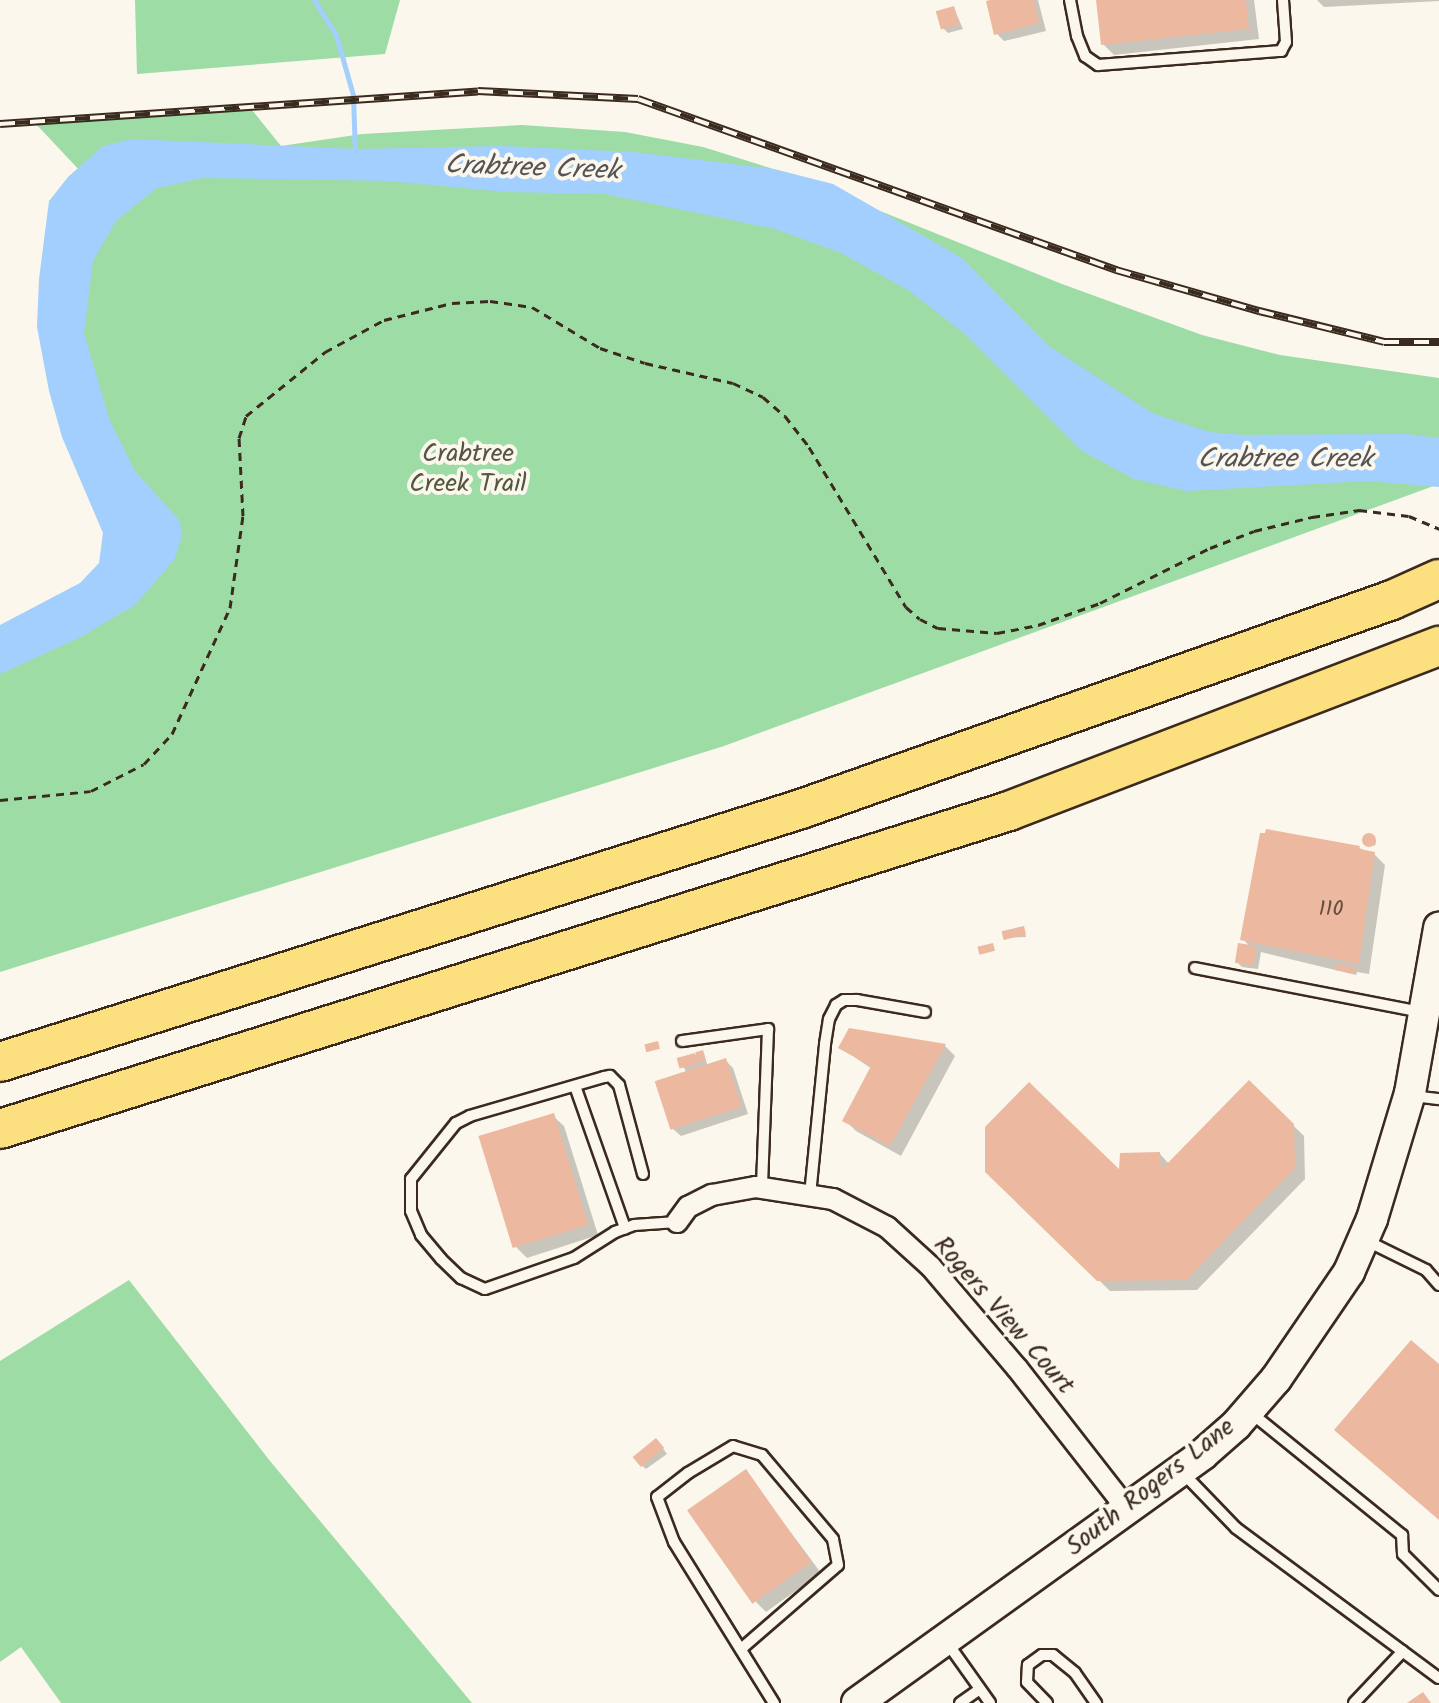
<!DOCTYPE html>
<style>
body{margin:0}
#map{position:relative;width:1439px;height:1703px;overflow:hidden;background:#fbf7ec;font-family:Kalam,sans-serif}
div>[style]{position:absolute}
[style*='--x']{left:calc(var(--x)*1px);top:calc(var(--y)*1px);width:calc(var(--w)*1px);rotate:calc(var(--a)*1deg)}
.green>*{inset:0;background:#9ddca5}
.water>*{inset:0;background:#a2cffd}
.shadow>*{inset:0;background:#0003}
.stream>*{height:5px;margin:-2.5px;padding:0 2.5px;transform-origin:2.5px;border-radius:2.5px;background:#a2cffd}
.building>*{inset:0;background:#ecb89f;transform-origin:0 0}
.round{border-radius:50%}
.path>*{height:3px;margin-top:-1.5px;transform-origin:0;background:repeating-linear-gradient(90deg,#3b2a1e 0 8px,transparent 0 14px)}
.roads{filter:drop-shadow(2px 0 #3b2a1e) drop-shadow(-2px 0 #3b2a1e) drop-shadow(0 2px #3b2a1e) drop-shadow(0 -2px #3b2a1e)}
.lane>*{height:10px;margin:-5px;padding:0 5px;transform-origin:5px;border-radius:5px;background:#fbf7ec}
.street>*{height:20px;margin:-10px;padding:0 10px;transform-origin:10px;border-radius:10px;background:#fbf7ec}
.secondary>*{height:30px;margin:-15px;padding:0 15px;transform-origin:15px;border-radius:15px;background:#fbf7ec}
.highway>*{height:38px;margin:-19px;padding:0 19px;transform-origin:19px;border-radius:19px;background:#fce080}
.rail>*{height:8px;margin-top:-4px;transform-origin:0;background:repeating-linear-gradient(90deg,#fbf7ec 0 15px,#3b2a1e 0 30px);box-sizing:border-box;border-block:2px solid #3b2a1e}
span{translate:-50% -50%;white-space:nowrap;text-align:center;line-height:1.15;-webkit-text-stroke:8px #fbf7ec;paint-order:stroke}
.number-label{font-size:22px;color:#674e3e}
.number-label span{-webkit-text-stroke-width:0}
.park-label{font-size:26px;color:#545640}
.street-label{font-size:26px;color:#3b2a1e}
.water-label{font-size:28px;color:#555356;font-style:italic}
</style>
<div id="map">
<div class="green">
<i style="clip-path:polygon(135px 0,400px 0,385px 54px,137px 74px)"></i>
<i style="clip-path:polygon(248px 105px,281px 146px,362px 134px,522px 125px,625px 132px,703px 147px,783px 172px,1062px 284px,1202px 335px,1280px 355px,1439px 378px,1439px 484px,724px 746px,0 972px,0 650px,120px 587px,69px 370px,98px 190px,35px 123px)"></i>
<i style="clip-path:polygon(129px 1280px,270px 1461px,472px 1703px,61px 1703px,21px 1647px,0 1662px,0 1361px)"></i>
</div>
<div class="water">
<i style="clip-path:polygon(132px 139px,355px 149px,502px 146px,633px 152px,774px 169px,833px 184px,962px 258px,1049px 346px,1152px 413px,1209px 432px,1245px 435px,1407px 434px,1439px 438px,1439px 487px,1368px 481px,1186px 491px,1134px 479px,1082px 451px,965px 334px,908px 290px,841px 253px,775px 229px,605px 194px,506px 192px,388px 181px,203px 178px,157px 188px,116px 221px,93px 261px,84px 333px,110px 421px,135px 471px,180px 521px,182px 536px,174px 560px,135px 605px,79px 638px,0 674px,0 625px,80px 583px,99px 563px,103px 533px,62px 437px,49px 391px,37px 327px,39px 279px,49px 201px,68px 177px,103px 146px)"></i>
</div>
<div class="shadow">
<i style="clip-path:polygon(999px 0,1038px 0,1046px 31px,1004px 41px,996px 33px)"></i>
<i style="clip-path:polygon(1098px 0,1254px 0,1259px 39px,1114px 55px,1103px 44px)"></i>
<i style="clip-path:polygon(1317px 0,1439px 0,1439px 1px,1324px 7px)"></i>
<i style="clip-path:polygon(954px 8px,963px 29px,948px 33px,943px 28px)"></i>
<i style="clip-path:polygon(1366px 836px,1376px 841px,1375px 846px,1364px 840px)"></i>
<i style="clip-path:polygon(1359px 848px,1374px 854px,1385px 865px,1369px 974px,1357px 972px,1356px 975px,1261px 952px,1258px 969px,1242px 967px,1237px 962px,1250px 947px,1243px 939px)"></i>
<i style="clip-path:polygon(1023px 928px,1026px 937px,1004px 938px)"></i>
<i style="clip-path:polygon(945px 1046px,955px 1056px,901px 1156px,856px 1131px,845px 1120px,872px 1069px,841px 1048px)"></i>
<i style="clip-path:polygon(703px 1053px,708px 1066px,725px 1060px,733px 1068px,748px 1114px,681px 1136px,673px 1129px,687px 1073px,679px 1060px)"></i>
<i style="clip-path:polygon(1249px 1082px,1304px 1136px,1305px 1179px,1197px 1290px,1110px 1291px,987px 1171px,1121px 1174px,1160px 1154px,1169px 1164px)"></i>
<i style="clip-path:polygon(553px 1116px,564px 1126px,598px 1235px,527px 1258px,516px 1247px)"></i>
<i style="clip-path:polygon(661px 1446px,667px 1454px,646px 1469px,641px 1465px)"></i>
<i style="clip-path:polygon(746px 1472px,821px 1573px,766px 1612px,756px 1602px)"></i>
</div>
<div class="stream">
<i style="--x:314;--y:0;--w:41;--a:57.8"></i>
<i style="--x:336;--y:35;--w:62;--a:74.2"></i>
<i style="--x:353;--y:95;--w:59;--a:88.1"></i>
</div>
<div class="building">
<i style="clip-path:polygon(990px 0,1034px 0,1039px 23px,994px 35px,986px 1px)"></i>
<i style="clip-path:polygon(1096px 0,1246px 0,1249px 29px,1101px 45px)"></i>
<i style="left:954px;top:6px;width:19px;height:19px;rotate:74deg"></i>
<i style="clip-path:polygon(1266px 829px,1360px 846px,1359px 849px,1375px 852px,1359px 964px,1240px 940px,1260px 833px,1265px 833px)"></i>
<i class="round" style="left:1362px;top:833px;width:14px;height:14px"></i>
<i style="left:1024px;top:926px;width:9px;height:23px;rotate:77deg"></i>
<i style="left:993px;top:943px;width:8px;height:16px;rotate:76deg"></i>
<i style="left:1238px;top:943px;width:19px;height:20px;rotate:9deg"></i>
<i style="left:1336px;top:964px;width:20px;height:6px;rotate:11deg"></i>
<i style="clip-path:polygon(849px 1028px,946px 1044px,890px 1146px,842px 1121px,871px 1066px,838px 1048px)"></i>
<i style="left:658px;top:1041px;width:8px;height:14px;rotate:76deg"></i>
<i style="left:703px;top:1050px;width:10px;height:8px;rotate:73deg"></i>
<i style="left:695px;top:1053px;width:11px;height:19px;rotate:75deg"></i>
<i style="left:726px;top:1058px;width:51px;height:75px;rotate:72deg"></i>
<i style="clip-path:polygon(1249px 1080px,1294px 1124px,1295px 1168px,1186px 1280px,1097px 1281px,985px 1172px,985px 1127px,1029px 1082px,1119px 1169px,1120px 1153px,1160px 1152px,1161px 1170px)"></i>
<i style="left:554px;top:1113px;width:117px;height:79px;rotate:73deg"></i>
<i style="clip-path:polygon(1411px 1340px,1439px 1364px,1439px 1520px,1334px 1430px)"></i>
<i style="left:656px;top:1438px;width:13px;height:30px;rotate:51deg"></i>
<i style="left:746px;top:1469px;width:114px;height:72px;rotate:55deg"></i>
<i style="clip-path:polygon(1423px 1692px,1431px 1703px,1407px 1703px)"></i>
</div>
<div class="path">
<i style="--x:0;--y:800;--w:91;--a:-5.6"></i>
<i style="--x:91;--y:791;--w:59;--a:-27"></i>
<i style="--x:144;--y:764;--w:41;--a:-47"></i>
<i style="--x:172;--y:734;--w:139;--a:-65.3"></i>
<i style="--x:230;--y:608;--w:93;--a:-82"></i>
<i style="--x:243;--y:516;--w:78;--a:-92.9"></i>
<i style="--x:239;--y:438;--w:23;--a:-72"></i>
<i style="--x:246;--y:416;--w:102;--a:-39"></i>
<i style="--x:325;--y:352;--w:67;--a:-28.5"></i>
<i style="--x:384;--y:320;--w:70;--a:-14"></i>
<i style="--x:452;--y:303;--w:38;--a:-3"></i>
<i style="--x:490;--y:301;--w:42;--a:8.1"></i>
<i style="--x:532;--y:307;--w:79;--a:31.1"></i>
<i style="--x:600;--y:348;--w:47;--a:18.4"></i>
<i style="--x:645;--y:363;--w:90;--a:12.8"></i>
<i style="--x:733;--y:383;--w:33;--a:25"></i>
<i style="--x:763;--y:397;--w:29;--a:41"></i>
<i style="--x:785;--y:416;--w:39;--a:52"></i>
<i style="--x:809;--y:447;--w:187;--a:58.8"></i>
<i style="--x:906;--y:607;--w:18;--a:41"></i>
<i style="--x:920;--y:619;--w:20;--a:27"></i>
<i style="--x:938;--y:628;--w:59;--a:4.8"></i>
<i style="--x:997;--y:633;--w:42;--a:-11"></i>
<i style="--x:1038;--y:625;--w:66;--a:-19.5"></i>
<i style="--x:1100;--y:603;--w:123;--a:-26.6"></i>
<i style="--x:1210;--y:548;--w:47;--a:-21.1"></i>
<i style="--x:1254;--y:531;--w:60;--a:-13.6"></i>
<i style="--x:1312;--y:517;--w:48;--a:-8.5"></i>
<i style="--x:1359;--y:510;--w:50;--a:6.8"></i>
<i style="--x:1409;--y:516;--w:33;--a:23"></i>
</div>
<div class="roads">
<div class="lane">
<i style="--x:1070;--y:0;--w:37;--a:79"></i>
<i style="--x:1077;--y:36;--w:22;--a:68"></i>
<i style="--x:1085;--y:56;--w:16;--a:35"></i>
<i style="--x:1098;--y:65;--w:184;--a:-4.4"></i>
<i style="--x:1281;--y:51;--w:10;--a:-61"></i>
<i style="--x:1286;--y:42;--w:42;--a:-94.1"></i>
<i style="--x:1195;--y:968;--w:230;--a:11"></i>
<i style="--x:682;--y:1041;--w:87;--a:-7.9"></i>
<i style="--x:768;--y:1029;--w:159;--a:92.2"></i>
<i style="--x:575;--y:1086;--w:151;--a:70.6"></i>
<i style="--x:1413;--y:1096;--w:26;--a:7"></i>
<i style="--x:643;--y:1174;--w:92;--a:-105.1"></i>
<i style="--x:619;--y:1085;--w:13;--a:-135"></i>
<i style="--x:610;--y:1076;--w:6;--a:171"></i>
<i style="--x:604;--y:1077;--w:140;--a:163.8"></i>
<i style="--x:470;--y:1116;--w:16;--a:153"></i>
<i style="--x:456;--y:1123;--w:72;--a:128.8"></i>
<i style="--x:411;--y:1179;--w:32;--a:90"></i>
<i style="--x:411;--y:1211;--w:26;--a:67"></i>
<i style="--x:421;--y:1235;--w:31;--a:50"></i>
<i style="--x:441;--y:1259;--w:28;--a:44"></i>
<i style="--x:461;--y:1278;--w:26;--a:25"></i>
<i style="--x:485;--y:1289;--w:94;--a:-19.2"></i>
<i style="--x:574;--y:1258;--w:49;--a:-32.4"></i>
<i style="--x:615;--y:1232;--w:20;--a:-20"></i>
<i style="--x:634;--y:1225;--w:43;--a:-4"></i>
<i style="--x:810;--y:1195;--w:152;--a:-84.3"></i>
<i style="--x:825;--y:1044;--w:25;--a:-81"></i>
<i style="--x:829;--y:1019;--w:16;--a:-63"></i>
<i style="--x:836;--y:1005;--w:9;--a:-32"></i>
<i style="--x:844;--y:1000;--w:13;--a:0"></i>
<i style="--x:857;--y:1000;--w:69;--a:10"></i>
<i style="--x:1365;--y:1240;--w:68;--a:26.2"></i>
<i style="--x:1426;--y:1270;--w:20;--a:49"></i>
<i style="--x:1250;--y:1412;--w:196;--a:39"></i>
<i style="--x:1402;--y:1535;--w:19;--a:87"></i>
<i style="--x:1403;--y:1554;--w:51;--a:45"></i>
<i style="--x:1182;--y:1472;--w:78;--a:46"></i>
<i style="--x:1236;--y:1528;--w:252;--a:36.5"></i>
<i style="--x:946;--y:1641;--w:76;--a:54.6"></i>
<i style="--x:741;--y:1649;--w:128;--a:-40.9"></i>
<i style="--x:838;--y:1565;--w:26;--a:-101"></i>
<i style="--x:833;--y:1539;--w:110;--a:-130.2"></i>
<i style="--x:762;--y:1455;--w:30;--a:-163"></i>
<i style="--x:733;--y:1446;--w:52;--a:149"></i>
<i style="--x:688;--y:1473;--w:39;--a:142"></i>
<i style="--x:657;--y:1497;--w:48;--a:69.3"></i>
<i style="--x:674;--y:1542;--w:190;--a:58.2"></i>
<i style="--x:960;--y:1703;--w:24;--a:-35"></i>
<i style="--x:1047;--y:1703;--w:29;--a:-134"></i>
<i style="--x:1027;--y:1682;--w:17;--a:-87"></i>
<i style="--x:1028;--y:1665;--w:17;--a:-36"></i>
<i style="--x:1042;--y:1655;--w:11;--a:0"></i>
<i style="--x:1053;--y:1655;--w:28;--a:39"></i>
<i style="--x:1075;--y:1673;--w:37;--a:55"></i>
<i style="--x:1354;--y:1703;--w:71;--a:-46.7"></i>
</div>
<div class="street">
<i style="--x:677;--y:1222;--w:19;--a:-54"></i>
<i style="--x:688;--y:1207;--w:27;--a:-27"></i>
<i style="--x:712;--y:1195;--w:45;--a:-10.3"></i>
<i style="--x:756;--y:1187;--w:78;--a:8.9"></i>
<i style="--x:833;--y:1199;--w:61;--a:27.4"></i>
<i style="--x:887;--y:1227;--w:59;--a:42.3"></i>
<i style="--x:931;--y:1267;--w:133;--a:49.6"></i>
<i style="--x:1017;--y:1368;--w:179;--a:52"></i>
</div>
<div class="secondary">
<i style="--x:857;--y:1703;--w:426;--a:-35.7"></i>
<i style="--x:1203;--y:1454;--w:44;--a:-41.3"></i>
<i style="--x:1236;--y:1425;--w:61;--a:-49"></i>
<i style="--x:1276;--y:1379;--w:130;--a:-55.7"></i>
<i style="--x:1349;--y:1272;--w:58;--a:-66.5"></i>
<i style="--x:1372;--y:1219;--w:132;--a:-73.2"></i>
<i style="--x:1410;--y:1093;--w:168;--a:-80"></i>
</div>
<div class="highway">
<i style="--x:0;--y:1062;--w:840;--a:-17.53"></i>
<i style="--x:801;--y:809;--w:627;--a:-19.48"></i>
<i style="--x:1392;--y:600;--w:51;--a:-24.1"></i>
<i style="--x:0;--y:1129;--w:1058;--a:-17.49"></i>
<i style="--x:1009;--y:811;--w:461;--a:-21"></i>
</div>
</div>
<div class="rail">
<i style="--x:0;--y:124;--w:479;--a:-3.9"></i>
<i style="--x:478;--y:91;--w:160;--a:2.9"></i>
<i style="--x:638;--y:99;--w:508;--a:19.68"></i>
<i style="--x:1116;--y:270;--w:149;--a:16"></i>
<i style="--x:1259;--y:311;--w:129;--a:13.9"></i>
<i style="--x:1384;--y:342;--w:55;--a:0"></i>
</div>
<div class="number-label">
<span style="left:1331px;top:910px">110</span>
</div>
<div class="park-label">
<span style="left:468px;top:470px">Crabtree<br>Creek Trail</span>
</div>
<div class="street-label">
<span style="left:1003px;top:1316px;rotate:49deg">Rogers View Court</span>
<span style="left:1151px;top:1488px;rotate:-38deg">South Rogers Lane</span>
</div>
<div class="water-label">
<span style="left:532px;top:169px;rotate:2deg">Crabtree Creek</span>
<span style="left:1285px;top:460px">Crabtree Creek</span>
</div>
</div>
